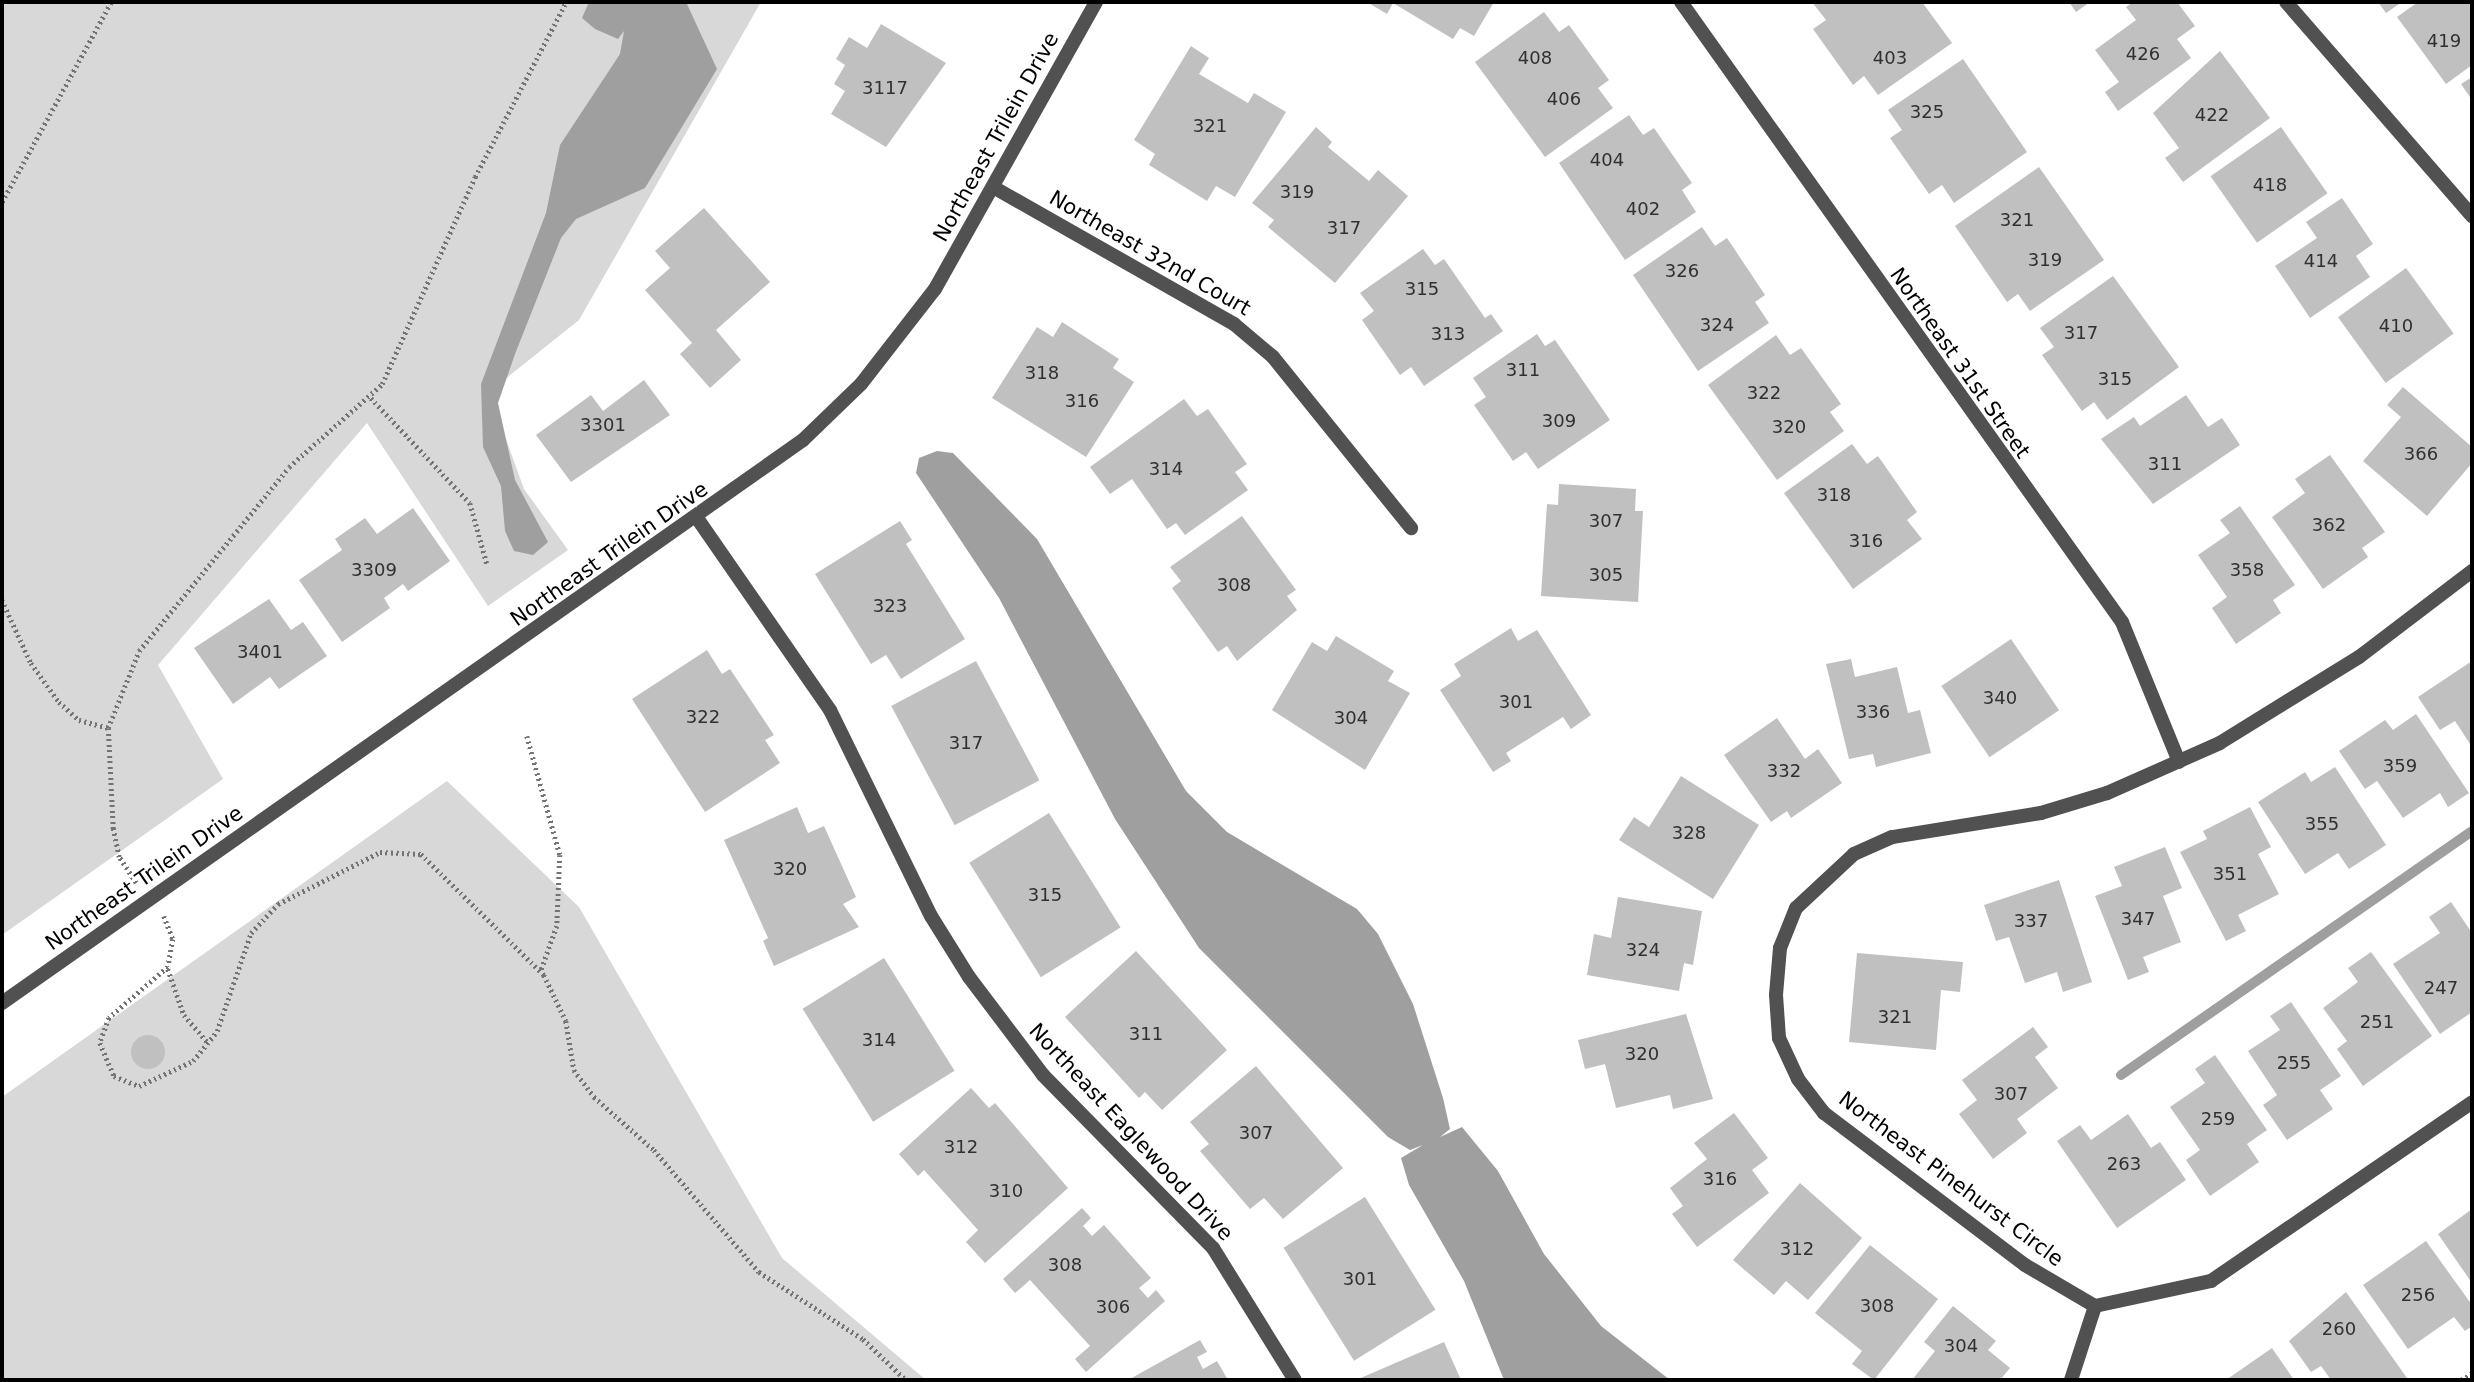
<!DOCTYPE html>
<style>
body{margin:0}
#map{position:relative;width:2474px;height:1382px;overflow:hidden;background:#fff;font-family:"DejaVu Sans",sans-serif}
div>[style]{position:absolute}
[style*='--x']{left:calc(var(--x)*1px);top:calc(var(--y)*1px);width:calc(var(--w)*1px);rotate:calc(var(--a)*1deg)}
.green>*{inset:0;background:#d8d8d8}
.water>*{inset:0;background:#9f9f9f}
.stream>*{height:10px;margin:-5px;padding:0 5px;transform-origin:5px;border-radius:5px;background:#9f9f9f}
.building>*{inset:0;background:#c0c0c0;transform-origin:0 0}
.round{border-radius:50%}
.path>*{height:4.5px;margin-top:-2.25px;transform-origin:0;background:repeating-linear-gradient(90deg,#737373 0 2px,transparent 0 5.5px)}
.minor>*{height:14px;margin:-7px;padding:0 7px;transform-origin:7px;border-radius:7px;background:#515151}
.tertiary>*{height:14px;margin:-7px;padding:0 7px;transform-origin:7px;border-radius:7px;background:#515151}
span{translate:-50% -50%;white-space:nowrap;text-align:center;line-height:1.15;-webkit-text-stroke:5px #fff;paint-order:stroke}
.number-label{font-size:18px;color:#303030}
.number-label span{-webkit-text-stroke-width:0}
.street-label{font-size:21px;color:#000}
.frame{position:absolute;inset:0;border:4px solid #000;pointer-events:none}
</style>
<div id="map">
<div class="green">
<i style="clip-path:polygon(2px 2px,761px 2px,579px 320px,489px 392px,524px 489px,568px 550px,488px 606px,367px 423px,158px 665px,223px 779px,2px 935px)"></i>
<i style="clip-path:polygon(447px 781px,579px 907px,782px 1258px,926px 1380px,2px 1380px,2px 1097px)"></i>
</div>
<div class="water">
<i style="clip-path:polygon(589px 2px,686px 2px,717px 69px,645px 188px,576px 219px,561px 238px,515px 354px,498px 403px,515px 480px,548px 542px,533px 555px,514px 551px,505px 531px,501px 486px,483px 447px,481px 384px,546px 213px,560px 145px,620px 54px,624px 31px,618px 39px,595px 29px,582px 18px)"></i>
<i style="clip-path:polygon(937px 451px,953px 453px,1037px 539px,1186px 791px,1227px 832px,1357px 909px,1378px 934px,1413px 1004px,1443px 1098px,1450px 1129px,1440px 1137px,1462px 1127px,1498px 1171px,1544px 1254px,1601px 1326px,1670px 1380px,1504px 1380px,1464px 1281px,1409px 1185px,1401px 1158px,1423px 1145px,1410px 1150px,1388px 1137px,1199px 948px,1115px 819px,999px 598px,916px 473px,919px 458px)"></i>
</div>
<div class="stream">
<i style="--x:2121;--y:1075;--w:427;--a:-34.8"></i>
</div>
<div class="building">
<i style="clip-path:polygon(1367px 2px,1494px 2px,1474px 36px,1460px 28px,1453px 39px,1393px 3px,1387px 14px)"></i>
<i style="clip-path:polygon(1812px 2px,1922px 2px,1952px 43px,1878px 95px,1864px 76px,1853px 85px,1813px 29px,1826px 20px)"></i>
<i style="clip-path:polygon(2069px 2px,2090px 2px,2076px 12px)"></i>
<i style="clip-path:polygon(2133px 2px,2177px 2px,2195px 26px,2177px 39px,2191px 58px,2118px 111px,2105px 92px,2119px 82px,2095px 50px,2136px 20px,2126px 7px)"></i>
<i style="clip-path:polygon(2378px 2px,2402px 2px,2386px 13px)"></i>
<i style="clip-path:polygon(2418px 2px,2472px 2px,2472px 65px,2446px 84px,2397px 17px)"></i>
<i style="clip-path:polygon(1544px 12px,1559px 32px,1569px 25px,1609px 80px,1598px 88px,1613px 108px,1545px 157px,1475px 62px)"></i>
<i style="clip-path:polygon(881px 24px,946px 63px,886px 147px,831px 114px,845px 91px,834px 84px,845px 65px,836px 59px,849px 37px,867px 48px)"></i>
<i style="clip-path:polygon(1191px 46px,1209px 58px,1199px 74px,1248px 103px,1254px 93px,1286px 112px,1235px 197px,1216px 186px,1207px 201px,1149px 165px,1155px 154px,1134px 140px)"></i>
<i style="clip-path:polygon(2220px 51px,2270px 118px,2183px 182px,2165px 158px,2179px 148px,2153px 113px)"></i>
<i style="clip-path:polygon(1963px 59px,2027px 152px,1954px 203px,1942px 185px,1929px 194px,1890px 138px,1902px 130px,1888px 110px)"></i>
<i style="clip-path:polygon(2472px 77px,2472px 100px,2461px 84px)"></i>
<i style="clip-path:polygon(1629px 115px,1643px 135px,1654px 128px,1692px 183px,1682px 190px,1696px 212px,1625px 260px,1559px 163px)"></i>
<i style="clip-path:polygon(1316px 127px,1332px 142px,1328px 147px,1369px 181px,1378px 170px,1408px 196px,1335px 283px,1268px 227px,1274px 220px,1252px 203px)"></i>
<i style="left:2281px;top:127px;width:81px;height:86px;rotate:55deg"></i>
<i style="clip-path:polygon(2039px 167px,2104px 260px,2030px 311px,2018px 294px,2007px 302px,1955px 226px)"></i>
<i style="clip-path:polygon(2342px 198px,2373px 244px,2356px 256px,2370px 277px,2310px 318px,2275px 266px,2317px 238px,2306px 222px)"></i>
<i style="clip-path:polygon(704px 208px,770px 282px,716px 330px,741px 360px,710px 388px,680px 354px,692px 343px,645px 290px,670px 268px,655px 251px)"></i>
<i style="clip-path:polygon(1702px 227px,1715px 246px,1727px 238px,1765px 295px,1755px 302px,1769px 323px,1698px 371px,1633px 275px)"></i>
<i style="clip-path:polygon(1423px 249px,1435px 265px,1444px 259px,1485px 318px,1491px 314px,1503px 331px,1424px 386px,1411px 367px,1400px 375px,1362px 320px,1374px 311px,1360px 293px)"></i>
<i style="left:2406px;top:268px;width:81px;height:84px;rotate:54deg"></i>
<i style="clip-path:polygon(2113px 276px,2179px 367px,2107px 420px,2094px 402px,2082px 411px,2042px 355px,2054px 347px,2040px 328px)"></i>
<i style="clip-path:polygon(1062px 322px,1119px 359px,1113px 368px,1134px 382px,1086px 457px,992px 398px,1037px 327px,1053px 337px)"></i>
<i style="clip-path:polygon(1537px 334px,1545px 346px,1555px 340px,1610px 420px,1538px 469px,1526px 452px,1513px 461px,1474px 405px,1486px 397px,1473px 378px)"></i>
<i style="clip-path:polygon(1776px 335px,1790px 355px,1801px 348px,1841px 404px,1830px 412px,1844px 431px,1777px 480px,1708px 385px)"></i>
<i style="clip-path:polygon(644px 380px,670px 415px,571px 482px,536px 435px,591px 395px,603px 411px)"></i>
<i style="clip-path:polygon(2403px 387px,2472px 447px,2472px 463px,2427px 516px,2363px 461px,2401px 417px,2387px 405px)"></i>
<i style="clip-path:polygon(2186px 395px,2208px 427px,2222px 418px,2240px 445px,2153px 504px,2101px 439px,2134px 417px,2140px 426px)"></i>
<i style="clip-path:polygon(1184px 399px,1197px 416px,1208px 409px,1247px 464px,1235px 472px,1248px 490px,1185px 535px,1176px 523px,1167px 529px,1132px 479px,1110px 494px,1090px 467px)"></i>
<i style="clip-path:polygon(1852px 444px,1867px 464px,1878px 456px,1917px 512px,1907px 520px,1922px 539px,1853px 589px,1784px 493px)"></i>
<i style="clip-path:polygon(2330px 455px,2385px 532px,2362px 548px,2368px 557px,2323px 589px,2272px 517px,2305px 493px,2295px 479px)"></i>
<i style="clip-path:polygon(1559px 484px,1636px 489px,1635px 511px,1643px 511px,1638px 602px,1541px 596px,1547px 504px,1558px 505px)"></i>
<i style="clip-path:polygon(2240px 506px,2295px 585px,2273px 600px,2281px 613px,2236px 644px,2212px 608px,2227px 597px,2198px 555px,2230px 533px,2220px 520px)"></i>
<i style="clip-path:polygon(413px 508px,450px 561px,408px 591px,403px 584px,384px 598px,390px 608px,342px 642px,299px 580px,342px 550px,335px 539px,365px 518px,377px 534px)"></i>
<i style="clip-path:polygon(1242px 516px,1296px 590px,1287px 596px,1297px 610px,1237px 661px,1227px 646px,1218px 652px,1172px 588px,1181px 581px,1170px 567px)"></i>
<i style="clip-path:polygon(900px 521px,912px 540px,906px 544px,965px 639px,901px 679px,886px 655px,871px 664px,815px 574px)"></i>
<i style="clip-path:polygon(269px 599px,291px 630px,303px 622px,327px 656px,279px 689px,270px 677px,233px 704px,194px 648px)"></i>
<i style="clip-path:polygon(1511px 628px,1518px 641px,1537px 630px,1591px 715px,1571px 729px,1563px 717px,1506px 753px,1511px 761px,1493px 772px,1440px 690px,1461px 676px,1454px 664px)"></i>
<i style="clip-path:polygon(1336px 636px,1394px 671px,1388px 681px,1410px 693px,1365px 770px,1272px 710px,1312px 642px,1327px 651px)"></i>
<i style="left:2011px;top:639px;width:86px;height:84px;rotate:56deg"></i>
<i style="clip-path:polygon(707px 650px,722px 674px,730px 669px,774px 735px,765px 740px,780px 763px,705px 812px,632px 699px)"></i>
<i style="clip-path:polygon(1851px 659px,1855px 677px,1897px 667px,1908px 713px,1920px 710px,1931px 753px,1876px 767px,1873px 754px,1849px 759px,1826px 664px)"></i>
<i style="left:976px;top:661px;width:135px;height:96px;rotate:62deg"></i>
<i style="clip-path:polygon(2472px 661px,2472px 747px,2455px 721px,2440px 730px,2418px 697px)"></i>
<i style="clip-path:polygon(2416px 714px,2469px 793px,2448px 807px,2440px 793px,2403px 818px,2377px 781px,2365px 789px,2339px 751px,2385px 720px,2393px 730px)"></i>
<i style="clip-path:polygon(1777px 718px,1805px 759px,1818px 749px,1842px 783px,1791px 818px,1787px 811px,1771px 822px,1724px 755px)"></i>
<i style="clip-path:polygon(2335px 767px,2386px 845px,2349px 869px,2338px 853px,2305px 874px,2258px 802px,2305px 772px,2311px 782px)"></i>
<i style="clip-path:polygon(1681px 776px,1759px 825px,1713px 899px,1619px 840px,1634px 817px,1649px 827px)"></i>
<i style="clip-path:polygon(797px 807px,808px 833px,824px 826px,856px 897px,843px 904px,859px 927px,774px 966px,763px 941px,768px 938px,724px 840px)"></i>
<i style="clip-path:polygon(2250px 807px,2271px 847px,2258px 854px,2279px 894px,2238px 915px,2246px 931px,2226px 941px,2180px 852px,2207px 839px,2203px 831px)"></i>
<i style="left:1049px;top:813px;width:135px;height:94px;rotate:58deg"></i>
<i style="clip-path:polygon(2165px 847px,2182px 888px,2163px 896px,2181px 942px,2143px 957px,2149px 972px,2128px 980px,2095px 896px,2122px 886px,2114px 867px)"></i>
<i style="clip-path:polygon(2059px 880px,2092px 982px,2063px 992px,2057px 972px,2025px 983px,2009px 937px,1996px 941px,1984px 905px)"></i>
<i style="clip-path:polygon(1618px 897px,1702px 911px,1693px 965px,1684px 963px,1679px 991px,1587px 975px,1594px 934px,1611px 938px)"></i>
<i style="clip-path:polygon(2451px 902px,2472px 933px,2472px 1012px,2440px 1034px,2393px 964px,2440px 933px,2429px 917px)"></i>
<i style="clip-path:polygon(1136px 951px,1227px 1050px,1162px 1110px,1145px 1092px,1139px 1098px,1065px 1017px)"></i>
<i style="clip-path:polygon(2371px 952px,2432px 1036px,2363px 1086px,2337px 1049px,2347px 1041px,2323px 1008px,2358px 982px,2348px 968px)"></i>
<i style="clip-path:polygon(1857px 953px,1963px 962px,1960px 992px,1941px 990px,1936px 1050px,1849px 1042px)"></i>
<i style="left:884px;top:958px;width:133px;height:96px;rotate:58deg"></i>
<i style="clip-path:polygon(2291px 1002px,2341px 1076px,2320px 1090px,2333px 1109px,2287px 1140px,2263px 1105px,2277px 1095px,2248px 1051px,2280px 1030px,2270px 1016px)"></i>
<i style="clip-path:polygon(1686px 1014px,1713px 1099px,1673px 1109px,1670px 1095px,1616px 1108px,1605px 1064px,1585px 1069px,1578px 1040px)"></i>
<i style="clip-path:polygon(2033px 1027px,2048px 1047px,2035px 1057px,2058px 1088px,2017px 1119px,2027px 1133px,1993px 1159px,1959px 1114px,1977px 1100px,1962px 1080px)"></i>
<i class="round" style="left:131px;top:1035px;width:34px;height:34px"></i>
<i style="clip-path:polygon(2215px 1055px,2267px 1130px,2247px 1144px,2259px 1162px,2210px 1196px,2186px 1160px,2200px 1150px,2170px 1107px,2205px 1083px,2195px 1069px)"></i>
<i style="clip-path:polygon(1256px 1066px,1343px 1168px,1283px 1219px,1264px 1198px,1250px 1209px,1200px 1151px,1209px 1144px,1190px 1122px)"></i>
<i style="clip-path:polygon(971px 1088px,989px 1108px,995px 1103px,1068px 1188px,985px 1263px,966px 1242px,978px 1230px,924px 1170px,918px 1176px,899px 1154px)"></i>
<i style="clip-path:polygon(1734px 1113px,1768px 1158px,1752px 1170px,1769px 1193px,1697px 1247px,1672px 1214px,1683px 1206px,1670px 1188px,1707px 1159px,1694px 1143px)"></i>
<i style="clip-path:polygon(2128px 1114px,2151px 1148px,2160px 1142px,2186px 1180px,2117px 1228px,2057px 1141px,2080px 1125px,2091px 1140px)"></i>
<i style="clip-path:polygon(1800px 1183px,1862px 1238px,1808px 1300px,1786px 1281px,1774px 1295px,1733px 1260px)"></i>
<i style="left:1365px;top:1197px;width:133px;height:96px;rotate:58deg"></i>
<i style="clip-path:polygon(1082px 1208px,1091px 1218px,1083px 1226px,1092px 1236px,1104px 1225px,1151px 1278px,1139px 1288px,1148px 1298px,1156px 1290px,1165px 1301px,1086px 1372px,1075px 1359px,1090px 1346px,1030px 1280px,1015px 1293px,1003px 1279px)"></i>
<i style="clip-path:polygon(2472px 1209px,2472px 1283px,2438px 1234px)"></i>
<i style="clip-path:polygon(2426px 1241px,2472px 1305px,2472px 1326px,2465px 1331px,2454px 1317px,2408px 1349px,2363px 1285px)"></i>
<i style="clip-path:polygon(1870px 1245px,1938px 1299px,1874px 1380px,1852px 1364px,1862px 1351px,1815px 1313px)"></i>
<i style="clip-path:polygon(2346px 1292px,2407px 1378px,2404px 1380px,2331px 1380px,2321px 1366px,2311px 1372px,2289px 1341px)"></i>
<i style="clip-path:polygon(1953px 1306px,1996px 1341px,1988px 1350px,2010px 1368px,2000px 1380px,1912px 1380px,1935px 1351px,1924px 1342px)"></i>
<i style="clip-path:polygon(1200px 1340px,1207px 1352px,1197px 1357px,1203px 1369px,1217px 1361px,1228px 1380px,1128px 1380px)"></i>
<i style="clip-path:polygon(1444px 1342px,1461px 1380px,1356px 1380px)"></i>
<i style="clip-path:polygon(2272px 1348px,2294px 1380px,2226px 1380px)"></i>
</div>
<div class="path">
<i style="--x:2;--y:202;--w:228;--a:-61.4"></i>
<i style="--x:371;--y:398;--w:144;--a:46.7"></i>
<i style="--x:470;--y:503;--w:63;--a:74.4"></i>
<i style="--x:2;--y:600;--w:69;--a:65.3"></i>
<i style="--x:31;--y:663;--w:48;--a:54.3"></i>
<i style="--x:59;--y:702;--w:27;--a:42"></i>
<i style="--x:79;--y:720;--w:30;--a:15"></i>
<i style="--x:527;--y:736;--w:123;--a:74.5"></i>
<i style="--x:560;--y:855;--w:71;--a:92.4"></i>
<i style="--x:557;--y:926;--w:48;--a:109.6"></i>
<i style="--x:136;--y:883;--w:31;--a:-123"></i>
<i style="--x:119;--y:857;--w:29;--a:-102"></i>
<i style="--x:113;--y:829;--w:101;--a:-92.8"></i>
<i style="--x:108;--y:728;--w:83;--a:-68.1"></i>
<i style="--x:139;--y:651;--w:237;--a:-50.8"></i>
<i style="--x:289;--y:467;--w:125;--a:-41.7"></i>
<i style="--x:382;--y:384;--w:227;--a:-65.8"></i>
<i style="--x:475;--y:177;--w:197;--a:-62.5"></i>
<i style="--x:164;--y:916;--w:25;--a:69"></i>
<i style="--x:173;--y:939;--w:28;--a:100"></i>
<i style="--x:168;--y:967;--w:78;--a:139.2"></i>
<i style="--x:109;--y:1018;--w:27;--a:110"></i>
<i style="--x:100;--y:1043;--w:36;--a:67"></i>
<i style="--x:114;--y:1076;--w:27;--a:22"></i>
<i style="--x:139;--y:1086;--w:60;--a:-24.8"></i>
<i style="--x:193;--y:1061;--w:38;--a:-51"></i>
<i style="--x:217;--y:1031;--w:104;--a:-70.9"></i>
<i style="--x:251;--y:933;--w:40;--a:-47"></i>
<i style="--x:278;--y:904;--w:114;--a:-27"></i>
<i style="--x:380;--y:852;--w:41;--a:2.8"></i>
<i style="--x:421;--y:854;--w:173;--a:44.5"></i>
<i style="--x:544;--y:975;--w:51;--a:64.4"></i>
<i style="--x:566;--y:1021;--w:50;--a:80.7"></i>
<i style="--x:574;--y:1070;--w:34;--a:53"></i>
<i style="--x:594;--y:1097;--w:80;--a:41.5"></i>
<i style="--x:654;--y:1150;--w:161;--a:49.3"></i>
<i style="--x:759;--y:1272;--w:124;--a:32.8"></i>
<i style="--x:863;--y:1339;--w:59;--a:43.6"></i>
<i style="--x:168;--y:969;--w:49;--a:70.8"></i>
<i style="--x:184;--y:1015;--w:37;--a:49"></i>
<i style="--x:2461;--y:1380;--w:13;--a:-32"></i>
</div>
<div class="minor">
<i style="--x:1681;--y:2;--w:761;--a:54.58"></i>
<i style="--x:2122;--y:622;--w:151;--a:67.8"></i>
<i style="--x:2286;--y:2;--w:284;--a:49"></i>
<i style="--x:993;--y:187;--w:277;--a:29.6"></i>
<i style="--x:1234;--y:324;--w:51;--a:40.2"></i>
<i style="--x:1273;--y:357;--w:220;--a:51.1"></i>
<i style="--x:697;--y:518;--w:234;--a:55.3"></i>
<i style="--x:830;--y:710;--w:229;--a:63.9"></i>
<i style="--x:931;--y:916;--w:72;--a:58.1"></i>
<i style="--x:969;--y:977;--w:123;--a:52.9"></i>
<i style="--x:1043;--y:1075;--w:243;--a:45.5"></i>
<i style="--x:1213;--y:1248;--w:155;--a:58.2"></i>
<i style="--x:2472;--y:571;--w:142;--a:142.7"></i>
<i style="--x:2359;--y:657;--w:163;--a:148.3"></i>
<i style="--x:2220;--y:743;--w:124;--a:156.1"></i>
<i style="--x:2107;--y:793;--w:69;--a:163.1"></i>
<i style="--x:2041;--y:813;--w:151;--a:170.8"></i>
<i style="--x:1892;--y:837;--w:42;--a:155.9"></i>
<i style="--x:1854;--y:854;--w:79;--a:137"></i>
<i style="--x:1796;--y:908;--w:43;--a:111.8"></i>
<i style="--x:1780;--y:948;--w:47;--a:94.9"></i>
<i style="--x:1776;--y:995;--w:43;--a:86"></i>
<i style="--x:1779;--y:1038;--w:45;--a:65.1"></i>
<i style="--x:1798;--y:1079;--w:43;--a:52.6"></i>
<i style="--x:1824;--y:1113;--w:252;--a:37.1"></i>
<i style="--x:2025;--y:1265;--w:81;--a:30.4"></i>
<i style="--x:2095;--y:1306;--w:119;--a:-12.2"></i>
<i style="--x:2211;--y:1281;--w:316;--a:-34.4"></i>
<i style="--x:2071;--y:1380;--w:78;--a:-72"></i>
</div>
<div class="tertiary">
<i style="--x:2;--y:1003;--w:979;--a:-35.1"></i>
<i style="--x:803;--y:440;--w:81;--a:-44"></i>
<i style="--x:861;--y:384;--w:120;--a:-52.1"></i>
<i style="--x:935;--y:289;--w:329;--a:-60.7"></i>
</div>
<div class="number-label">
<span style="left:2444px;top:41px">419</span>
<span style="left:2143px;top:54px">426</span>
<span style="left:1535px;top:58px">408</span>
<span style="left:1890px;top:58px">403</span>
<span style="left:885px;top:88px">3117</span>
<span style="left:1564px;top:99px">406</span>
<span style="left:1927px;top:112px">325</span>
<span style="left:2212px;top:115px">422</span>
<span style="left:1210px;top:126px">321</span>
<span style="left:1607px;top:160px">404</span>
<span style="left:2270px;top:185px">418</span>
<span style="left:1297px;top:192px">319</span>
<span style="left:1643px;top:209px">402</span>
<span style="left:2017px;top:220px">321</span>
<span style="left:1344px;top:228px">317</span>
<span style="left:2045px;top:260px">319</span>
<span style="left:2321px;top:261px">414</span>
<span style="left:1682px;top:271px">326</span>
<span style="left:1422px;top:289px">315</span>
<span style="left:1717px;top:325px">324</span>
<span style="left:2396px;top:326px">410</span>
<span style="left:2081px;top:333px">317</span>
<span style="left:1448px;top:334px">313</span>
<span style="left:1523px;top:370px">311</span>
<span style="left:1042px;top:373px">318</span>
<span style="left:2115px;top:379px">315</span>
<span style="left:1764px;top:393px">322</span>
<span style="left:1082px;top:401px">316</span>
<span style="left:1559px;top:421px">309</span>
<span style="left:603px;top:425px">3301</span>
<span style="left:1789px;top:427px">320</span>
<span style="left:2421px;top:454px">366</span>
<span style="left:2165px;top:464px">311</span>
<span style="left:1166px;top:469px">314</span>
<span style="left:1834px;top:495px">318</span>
<span style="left:1606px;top:521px">307</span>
<span style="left:2329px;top:525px">362</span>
<span style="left:1866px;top:541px">316</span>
<span style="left:374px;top:570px">3309</span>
<span style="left:2247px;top:570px">358</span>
<span style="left:1606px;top:575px">305</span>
<span style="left:1234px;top:585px">308</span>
<span style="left:890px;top:606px">323</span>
<span style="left:260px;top:652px">3401</span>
<span style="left:2000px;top:698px">340</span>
<span style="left:1516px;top:702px">301</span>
<span style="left:1873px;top:712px">336</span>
<span style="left:703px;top:717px">322</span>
<span style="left:1351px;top:718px">304</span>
<span style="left:966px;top:743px">317</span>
<span style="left:2400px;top:766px">359</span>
<span style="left:1784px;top:771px">332</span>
<span style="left:2322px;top:824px">355</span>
<span style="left:1689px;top:833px">328</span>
<span style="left:790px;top:869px">320</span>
<span style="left:2230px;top:874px">351</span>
<span style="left:1045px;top:895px">315</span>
<span style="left:2138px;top:919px">347</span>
<span style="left:2031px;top:921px">337</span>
<span style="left:1643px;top:950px">324</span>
<span style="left:2441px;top:988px">247</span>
<span style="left:1895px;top:1017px">321</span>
<span style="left:2377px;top:1022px">251</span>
<span style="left:1146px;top:1034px">311</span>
<span style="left:879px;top:1040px">314</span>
<span style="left:1642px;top:1054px">320</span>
<span style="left:2294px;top:1063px">255</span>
<span style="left:2011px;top:1094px">307</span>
<span style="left:2218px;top:1119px">259</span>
<span style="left:1256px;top:1133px">307</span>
<span style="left:961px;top:1147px">312</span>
<span style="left:2124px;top:1164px">263</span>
<span style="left:1720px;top:1179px">316</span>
<span style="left:1006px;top:1191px">310</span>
<span style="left:1797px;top:1249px">312</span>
<span style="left:1065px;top:1265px">308</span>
<span style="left:1360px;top:1279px">301</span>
<span style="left:2418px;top:1295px">256</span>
<span style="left:1877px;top:1306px">308</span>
<span style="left:1113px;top:1307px">306</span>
<span style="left:2339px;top:1329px">260</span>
<span style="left:1961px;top:1346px">304</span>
</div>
<div class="street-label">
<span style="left:996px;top:137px;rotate:-61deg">Northeast Trilein Drive</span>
<span style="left:1150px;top:253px;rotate:30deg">Northeast 32nd Court</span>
<span style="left:1960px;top:363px;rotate:55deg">Northeast 31st Street</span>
<span style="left:609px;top:554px;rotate:-35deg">Northeast Trilein Drive</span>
<span style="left:144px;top:878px;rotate:-35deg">Northeast Trilein Drive</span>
<span style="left:1131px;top:1132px;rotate:47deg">Northeast Eaglewood Drive</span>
<span style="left:1951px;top:1179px;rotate:37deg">Northeast Pinehurst Circle</span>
</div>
<div class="frame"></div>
</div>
